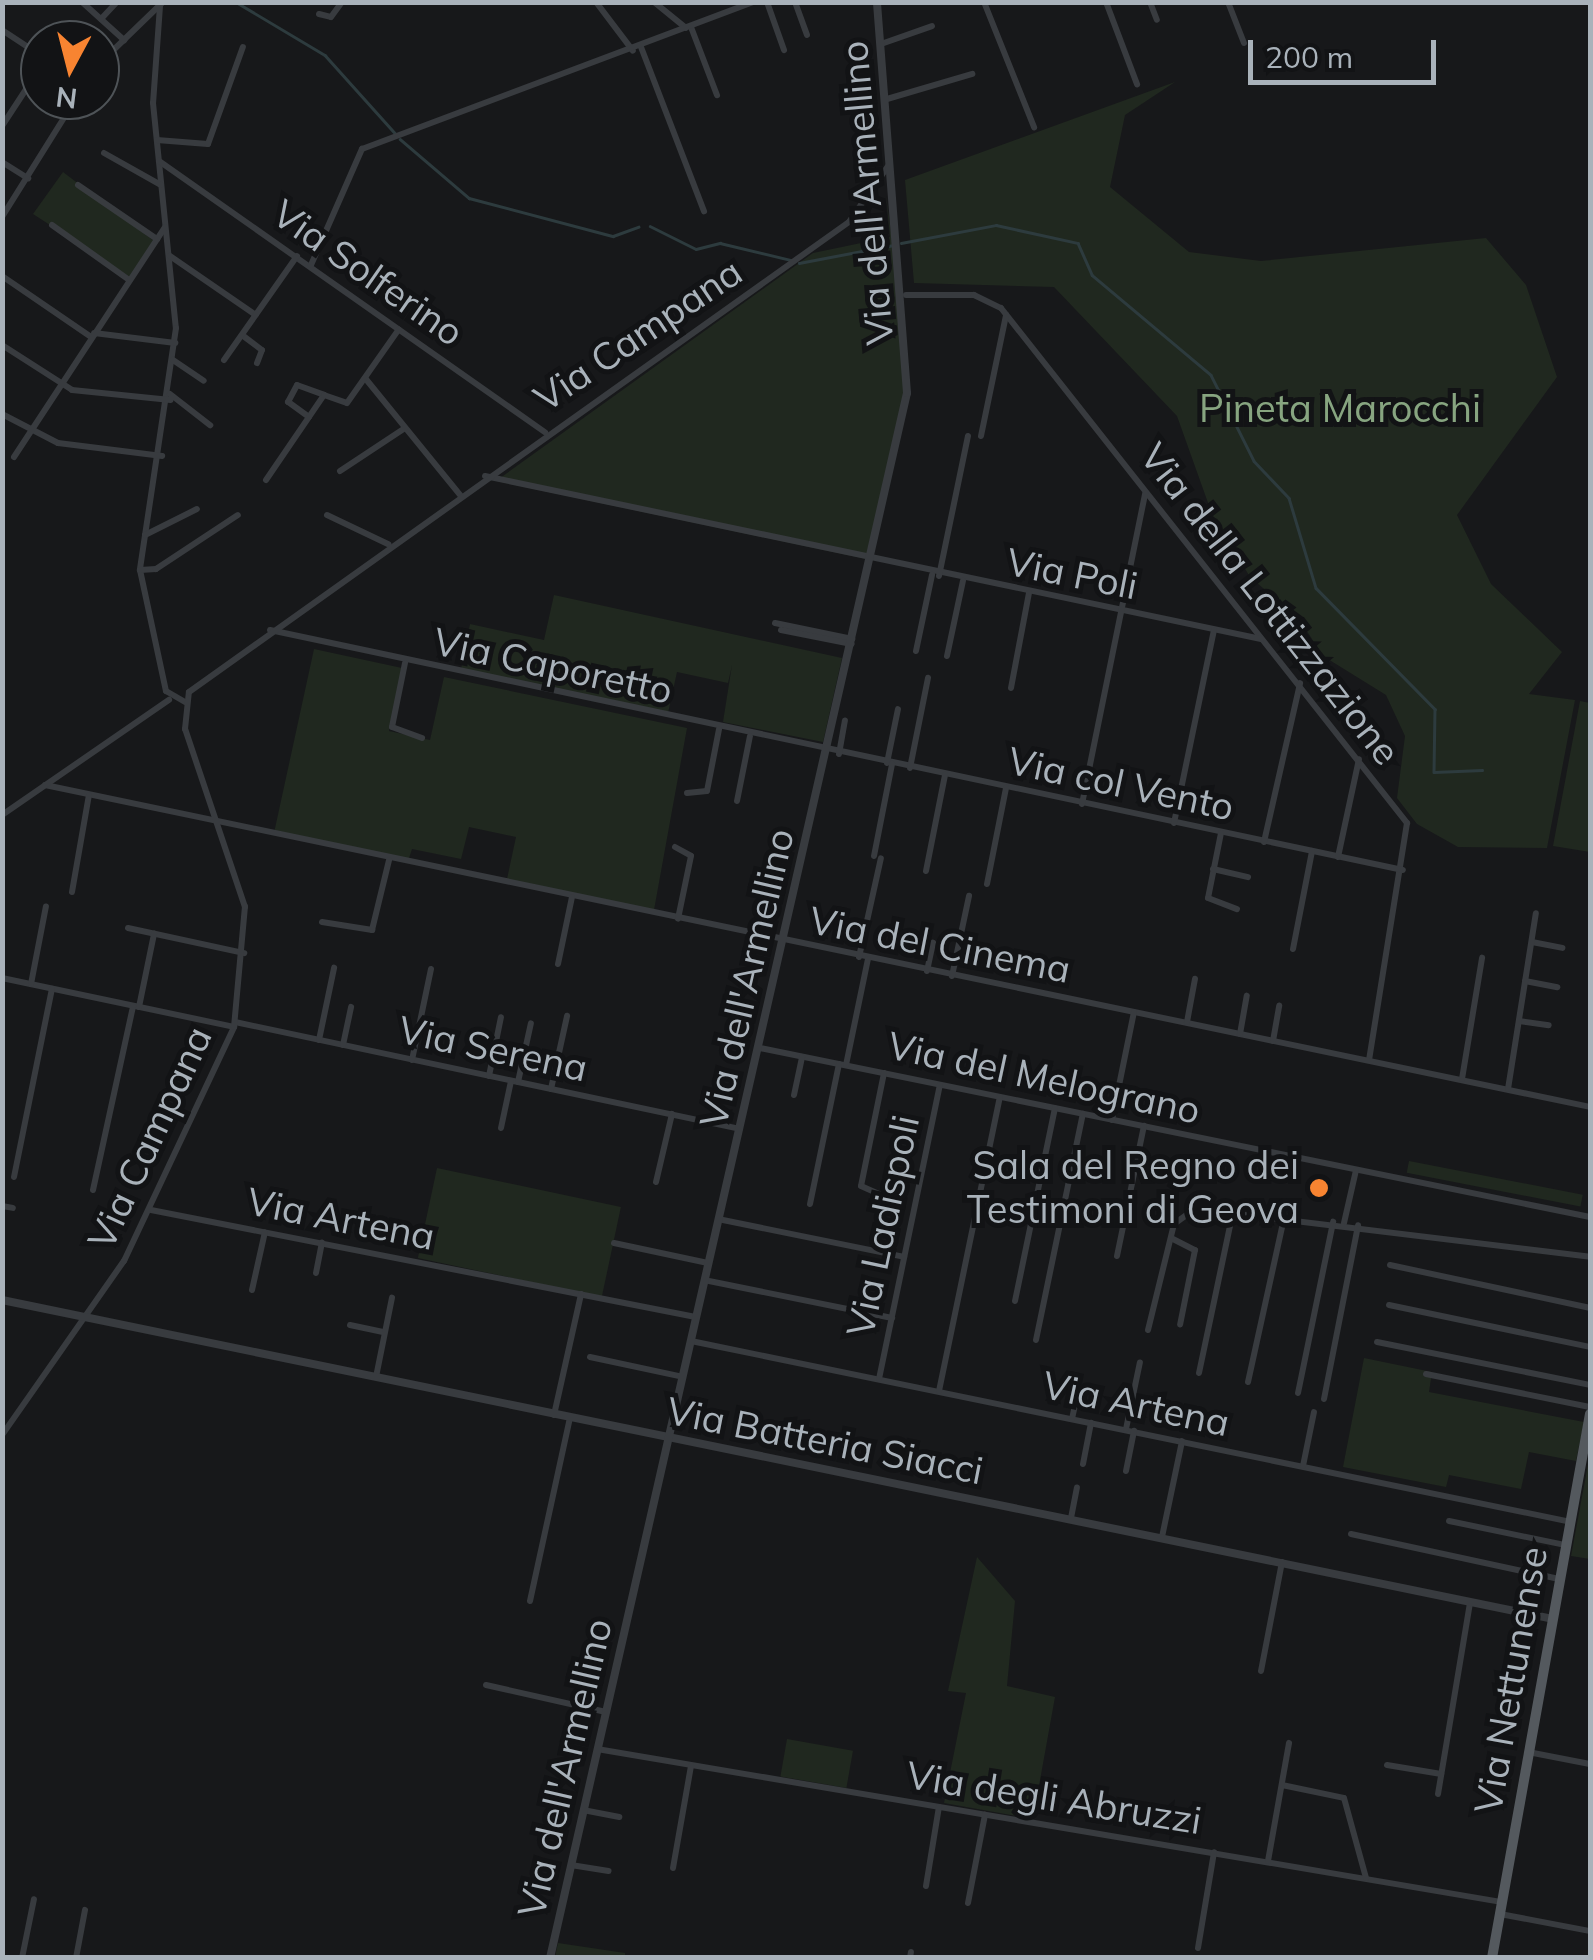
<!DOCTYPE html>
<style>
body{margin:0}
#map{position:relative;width:1593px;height:1960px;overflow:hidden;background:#17181a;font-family:Mulish,sans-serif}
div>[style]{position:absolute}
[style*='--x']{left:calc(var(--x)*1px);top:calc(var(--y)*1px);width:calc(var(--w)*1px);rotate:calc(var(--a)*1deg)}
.green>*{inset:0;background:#20281f;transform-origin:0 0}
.stream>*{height:2.5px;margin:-1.25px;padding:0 1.25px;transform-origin:1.25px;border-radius:1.25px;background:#2d3b3e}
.minor>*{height:6px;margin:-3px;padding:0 3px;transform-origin:3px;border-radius:3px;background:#383b3f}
.tertiary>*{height:8px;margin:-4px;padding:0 4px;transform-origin:4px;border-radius:4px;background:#383b3f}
.primary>*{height:10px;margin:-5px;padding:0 5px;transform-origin:5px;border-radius:5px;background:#54595e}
.dots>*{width:28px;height:28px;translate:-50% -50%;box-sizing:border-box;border:5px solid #121315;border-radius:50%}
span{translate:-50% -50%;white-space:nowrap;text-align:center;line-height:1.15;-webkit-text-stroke:10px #121315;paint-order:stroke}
.street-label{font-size:38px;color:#a9b2ba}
.park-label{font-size:38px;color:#87a580}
.poi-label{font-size:38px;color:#a9b2ba}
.right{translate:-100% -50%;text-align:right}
.frame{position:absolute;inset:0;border:5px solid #a9b2ba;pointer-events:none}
.north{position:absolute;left:20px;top:20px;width:100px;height:100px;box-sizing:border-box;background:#121315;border:2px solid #4e5357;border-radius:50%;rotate:187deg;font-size:28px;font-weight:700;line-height:40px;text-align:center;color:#a9b2ba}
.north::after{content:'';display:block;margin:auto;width:35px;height:45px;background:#f88431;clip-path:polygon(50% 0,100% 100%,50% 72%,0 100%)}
.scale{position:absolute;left:1248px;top:40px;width:188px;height:45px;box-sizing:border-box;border:5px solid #a9b2ba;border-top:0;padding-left:12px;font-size:30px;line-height:35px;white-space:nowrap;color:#a9b2ba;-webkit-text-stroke:8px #121315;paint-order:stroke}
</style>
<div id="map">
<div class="green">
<i style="clip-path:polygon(1175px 82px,1125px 115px,1110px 187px,1189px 252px,1261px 261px,1486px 238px,1526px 285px,1557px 377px,1457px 515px,1491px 584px,1562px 652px,1529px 694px,1575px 700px,1547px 848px,1458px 847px,1417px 824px,1397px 798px,1405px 736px,1386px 695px,1323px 656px,1299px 619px,1250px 577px,1212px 514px,1177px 416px,1054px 287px,914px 283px,905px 180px)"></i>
<i style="clip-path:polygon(63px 172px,154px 241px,130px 277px,33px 214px)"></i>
<i style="clip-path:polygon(886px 195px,909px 370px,866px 559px,496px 481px,813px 253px,890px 237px)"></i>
<i style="clip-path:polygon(554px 595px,842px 658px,823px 742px,723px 722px,732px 665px,728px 683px,677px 672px,668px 713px,461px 669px,470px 624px,544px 640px)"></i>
<i style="clip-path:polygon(314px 649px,402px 668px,389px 731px,430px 740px,444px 677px,687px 728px,654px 910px,507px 879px,516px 837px,469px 827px,461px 859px,412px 849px,408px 861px,274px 833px)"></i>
<i style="clip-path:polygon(1580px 701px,1590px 703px,1590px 852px,1553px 846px)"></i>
<i style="left:1409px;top:1161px;width:177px;height:12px;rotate:11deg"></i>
<i style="left:437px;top:1168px;width:188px;height:92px;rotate:12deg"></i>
<i style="clip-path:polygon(1364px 1358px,1432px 1372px,1429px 1392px,1584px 1422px,1576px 1461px,1529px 1452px,1521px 1489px,1449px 1475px,1446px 1487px,1343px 1467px)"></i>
<i style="clip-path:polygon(1589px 1459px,1590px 1459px,1590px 1559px,1571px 1556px)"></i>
<i style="clip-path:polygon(977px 1557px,1015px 1601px,1007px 1686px,1055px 1697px,1033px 1819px,944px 1803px,966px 1693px,948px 1691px)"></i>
<i style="left:787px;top:1739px;width:67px;height:38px;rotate:10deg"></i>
<i style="clip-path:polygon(558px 1943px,625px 1953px,625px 1957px,555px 1957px)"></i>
</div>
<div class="stream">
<i style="--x:236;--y:2;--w:104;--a:30.8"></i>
<i style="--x:325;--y:55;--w:105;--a:48.1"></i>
<i style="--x:400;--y:139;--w:91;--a:40.5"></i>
<i style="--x:469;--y:198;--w:149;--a:14.8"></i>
<i style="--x:613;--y:236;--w:27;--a:-20"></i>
<i style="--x:650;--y:226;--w:51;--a:26.6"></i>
<i style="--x:696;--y:249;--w:25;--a:-14"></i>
<i style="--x:720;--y:243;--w:73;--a:13.5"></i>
<i style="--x:901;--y:243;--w:97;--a:-10.7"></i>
<i style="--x:996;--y:225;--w:84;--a:12.4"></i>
<i style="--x:1078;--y:243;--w:35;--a:66"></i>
<i style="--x:1092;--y:275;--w:155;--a:40"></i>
<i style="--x:1211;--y:375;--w:96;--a:63.4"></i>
<i style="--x:1254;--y:461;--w:51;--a:46.6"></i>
<i style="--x:1289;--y:498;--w:94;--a:73.3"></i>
<i style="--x:1316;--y:588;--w:170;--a:45.5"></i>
<i style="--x:1435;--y:709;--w:63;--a:90.9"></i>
<i style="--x:1434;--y:772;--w:48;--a:-2.4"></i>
<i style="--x:799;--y:263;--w:96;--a:-10.8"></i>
</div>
<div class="minor">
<i style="--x:82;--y:2;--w:57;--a:42.1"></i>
<i style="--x:596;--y:2;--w:61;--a:52.9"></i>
<i style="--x:654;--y:2;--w:41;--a:39.1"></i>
<i style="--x:767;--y:2;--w:51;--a:70.5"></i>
<i style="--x:795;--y:2;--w:35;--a:70"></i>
<i style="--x:984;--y:2;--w:135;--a:68.2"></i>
<i style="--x:1106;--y:2;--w:88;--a:69.3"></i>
<i style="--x:1150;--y:2;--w:19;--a:69"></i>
<i style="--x:1228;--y:2;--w:44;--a:68.7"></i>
<i style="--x:160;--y:6;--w:97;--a:94.1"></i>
<i style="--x:153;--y:103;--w:226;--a:84.2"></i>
<i style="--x:176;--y:328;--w:245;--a:98.5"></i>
<i style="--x:140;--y:570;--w:124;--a:77.9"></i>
<i style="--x:166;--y:691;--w:22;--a:30"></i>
<i style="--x:319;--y:14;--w:12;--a:14"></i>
<i style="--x:331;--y:17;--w:19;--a:-54"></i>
<i style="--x:101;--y:19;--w:23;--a:-47"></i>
<i style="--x:691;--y:27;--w:73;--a:69.1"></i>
<i style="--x:2;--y:30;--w:45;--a:33.3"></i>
<i style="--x:881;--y:44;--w:54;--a:-19.4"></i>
<i style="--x:641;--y:47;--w:176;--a:69"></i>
<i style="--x:100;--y:63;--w:88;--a:-44.1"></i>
<i style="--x:100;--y:93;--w:9;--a:32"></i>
<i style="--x:887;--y:99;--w:89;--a:-16.4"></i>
<i style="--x:2;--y:126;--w:69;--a:-56.8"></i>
<i style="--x:157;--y:140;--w:51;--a:4.5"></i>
<i style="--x:208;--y:144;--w:103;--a:-70.2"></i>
<i style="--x:104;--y:153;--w:65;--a:29.3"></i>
<i style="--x:159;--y:161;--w:472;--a:35.1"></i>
<i style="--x:2;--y:162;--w:31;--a:32"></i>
<i style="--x:78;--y:185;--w:96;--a:34.4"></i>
<i style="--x:2;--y:217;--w:138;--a:-58"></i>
<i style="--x:52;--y:225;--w:95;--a:35.5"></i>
<i style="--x:170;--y:256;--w:104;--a:34.5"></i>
<i style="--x:311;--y:265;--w:127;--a:-66.3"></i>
<i style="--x:362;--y:149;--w:418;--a:-20.6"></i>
<i style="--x:2;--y:276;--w:108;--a:34.4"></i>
<i style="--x:906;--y:295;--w:68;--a:0"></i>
<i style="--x:974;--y:295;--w:30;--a:26"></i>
<i style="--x:1001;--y:308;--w:656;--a:51.75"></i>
<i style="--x:1407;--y:823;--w:239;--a:99.1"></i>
<i style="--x:94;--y:333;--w:82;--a:7"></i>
<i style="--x:242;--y:335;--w:25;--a:37"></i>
<i style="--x:262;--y:350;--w:14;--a:111"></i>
<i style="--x:2;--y:345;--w:83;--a:32.7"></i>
<i style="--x:72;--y:390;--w:99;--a:5.8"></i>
<i style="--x:173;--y:360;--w:37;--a:34"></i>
<i style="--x:224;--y:360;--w:127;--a:-54.9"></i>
<i style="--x:365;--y:378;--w:151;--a:50.9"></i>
<i style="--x:170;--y:394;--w:51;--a:37.8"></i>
<i style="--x:2;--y:414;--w:63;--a:27.4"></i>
<i style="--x:58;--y:443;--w:105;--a:7.1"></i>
<i style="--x:309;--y:417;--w:26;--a:-144"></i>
<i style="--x:288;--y:402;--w:19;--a:-62"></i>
<i style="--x:297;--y:385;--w:29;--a:20"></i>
<i style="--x:981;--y:436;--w:124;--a:-78.3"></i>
<i style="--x:14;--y:457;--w:275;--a:-56.7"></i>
<i style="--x:340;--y:471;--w:78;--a:-33.5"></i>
<i style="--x:485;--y:476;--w:793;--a:11.86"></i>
<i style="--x:266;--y:480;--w:103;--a:-55.7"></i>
<i style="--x:324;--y:395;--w:24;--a:19"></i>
<i style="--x:347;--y:403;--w:90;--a:-54.9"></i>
<i style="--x:327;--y:515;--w:68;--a:25.4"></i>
<i style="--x:145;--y:535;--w:58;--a:-26.6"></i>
<i style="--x:140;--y:570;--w:16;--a:-4"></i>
<i style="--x:156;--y:569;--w:98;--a:-33.4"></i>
<i style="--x:939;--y:576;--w:143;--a:-78.3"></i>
<i style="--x:775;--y:623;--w:79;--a:11.7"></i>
<i style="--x:270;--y:630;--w:1158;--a:11.96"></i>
<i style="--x:781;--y:630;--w:72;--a:11.2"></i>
<i style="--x:916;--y:651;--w:78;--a:-78.1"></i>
<i style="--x:947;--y:656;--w:77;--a:-78"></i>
<i style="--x:405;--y:663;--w:65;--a:101.5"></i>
<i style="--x:392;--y:727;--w:32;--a:20"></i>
<i style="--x:1011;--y:688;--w:97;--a:-79.3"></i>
<i style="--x:839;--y:754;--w:34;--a:-80"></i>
<i style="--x:887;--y:763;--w:55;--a:-78.5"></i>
<i style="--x:910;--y:768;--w:92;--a:-78.7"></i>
<i style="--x:45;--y:785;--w:1578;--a:11.77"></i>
<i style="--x:687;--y:793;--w:20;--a:-6"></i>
<i style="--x:707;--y:791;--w:63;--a:-79"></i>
<i style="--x:737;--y:801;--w:66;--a:-78.7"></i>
<i style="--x:1082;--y:804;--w:317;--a:-78.5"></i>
<i style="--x:2;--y:815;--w:203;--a:-34.6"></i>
<i style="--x:1174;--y:823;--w:197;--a:-78.3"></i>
<i style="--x:1221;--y:833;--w:66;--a:101.3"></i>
<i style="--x:1208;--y:898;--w:31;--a:21"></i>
<i style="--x:1264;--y:842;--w:163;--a:-77.2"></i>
<i style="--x:675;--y:847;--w:18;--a:29"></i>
<i style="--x:691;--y:856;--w:64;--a:101.7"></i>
<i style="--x:874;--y:856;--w:94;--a:-78.9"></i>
<i style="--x:1338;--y:857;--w:100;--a:-77.9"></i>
<i style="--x:1213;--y:869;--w:36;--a:13"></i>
<i style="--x:926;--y:871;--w:98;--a:-78.8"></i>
<i style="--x:987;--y:884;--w:98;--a:-78.8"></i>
<i style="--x:72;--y:892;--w:98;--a:-80.1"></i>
<i style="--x:322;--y:922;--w:51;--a:9.1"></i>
<i style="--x:372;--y:930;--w:72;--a:-76.3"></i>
<i style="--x:128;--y:928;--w:119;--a:12.2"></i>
<i style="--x:1532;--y:942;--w:31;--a:11"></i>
<i style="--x:1293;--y:949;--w:100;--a:-79"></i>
<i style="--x:859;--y:957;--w:101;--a:-77.5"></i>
<i style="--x:558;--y:964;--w:68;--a:-78.2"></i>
<i style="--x:927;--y:971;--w:29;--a:-78"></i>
<i style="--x:952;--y:976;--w:82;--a:-78"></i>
<i style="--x:2;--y:978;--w:237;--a:11.9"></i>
<i style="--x:1525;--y:981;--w:33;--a:11"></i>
<i style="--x:31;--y:984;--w:79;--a:-79.1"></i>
<i style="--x:139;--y:1007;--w:75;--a:-78.4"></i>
<i style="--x:1519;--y:1021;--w:30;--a:8"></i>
<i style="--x:235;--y:1022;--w:516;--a:11.96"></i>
<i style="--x:1187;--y:1022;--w:44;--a:-79.5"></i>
<i style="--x:1240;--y:1034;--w:39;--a:-80"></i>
<i style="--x:319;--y:1040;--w:74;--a:-78.2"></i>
<i style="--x:1273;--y:1041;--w:36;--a:-80"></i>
<i style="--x:343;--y:1045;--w:39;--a:-78"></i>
<i style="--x:760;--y:1048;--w:847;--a:11.51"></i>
<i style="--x:412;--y:1060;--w:93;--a:-78.2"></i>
<i style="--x:846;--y:1065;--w:108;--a:-78.3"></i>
<i style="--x:884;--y:1073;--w:115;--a:101.5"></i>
<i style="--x:861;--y:1186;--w:35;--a:24"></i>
<i style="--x:489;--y:1076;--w:60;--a:-78.5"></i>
<i style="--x:1462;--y:1079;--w:123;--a:-80.6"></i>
<i style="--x:518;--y:1082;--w:60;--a:-77.6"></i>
<i style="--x:551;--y:1089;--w:75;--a:-77.6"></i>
<i style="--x:1508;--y:1089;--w:178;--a:-81"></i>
<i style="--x:794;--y:1095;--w:39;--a:-78"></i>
<i style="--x:1112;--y:1120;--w:110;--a:-78.5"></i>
<i style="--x:501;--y:1128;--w:48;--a:-78"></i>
<i style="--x:14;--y:1177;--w:192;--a:-78.6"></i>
<i style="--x:656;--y:1182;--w:70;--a:-76.8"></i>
<i style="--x:93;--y:1190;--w:188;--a:-77.7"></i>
<i style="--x:810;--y:1204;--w:143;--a:-78.3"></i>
<i style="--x:2;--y:1206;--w:11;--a:10"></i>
<i style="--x:151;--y:1210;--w:555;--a:11.11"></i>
<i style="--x:718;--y:1219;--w:190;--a:11.5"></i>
<i style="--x:1344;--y:1223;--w:54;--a:-77.2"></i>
<i style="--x:1171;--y:1238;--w:27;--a:27"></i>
<i style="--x:1195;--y:1250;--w:76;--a:101.3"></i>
<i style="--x:614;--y:1243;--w:96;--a:12"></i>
<i style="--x:1117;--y:1256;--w:133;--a:-78.3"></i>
<i style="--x:1390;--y:1265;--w:205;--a:12.1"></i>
<i style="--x:316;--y:1273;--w:31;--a:-79"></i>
<i style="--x:704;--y:1280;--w:192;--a:11.4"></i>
<i style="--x:252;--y:1290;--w:59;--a:-77.4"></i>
<i style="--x:1015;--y:1301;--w:197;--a:-78.3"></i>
<i style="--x:1389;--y:1305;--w:205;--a:11.8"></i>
<i style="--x:350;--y:1325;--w:35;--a:12"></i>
<i style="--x:1148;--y:1330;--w:109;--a:-76.2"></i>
<i style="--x:1174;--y:1224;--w:26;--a:-36"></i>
<i style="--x:1195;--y:1209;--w:398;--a:6.9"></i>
<i style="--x:1036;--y:1340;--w:231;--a:-78.3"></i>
<i style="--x:691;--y:1341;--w:898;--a:11.62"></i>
<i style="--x:1377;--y:1342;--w:217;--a:11.4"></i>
<i style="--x:590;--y:1357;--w:95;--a:12.1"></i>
<i style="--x:1199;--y:1373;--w:166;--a:-78.1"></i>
<i style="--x:1426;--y:1374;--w:167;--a:11.4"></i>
<i style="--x:376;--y:1377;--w:81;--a:-78.6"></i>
<i style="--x:879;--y:1379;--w:300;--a:-78.3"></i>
<i style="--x:1248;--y:1382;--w:168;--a:-77.6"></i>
<i style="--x:939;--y:1391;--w:300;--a:-78.3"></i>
<i style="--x:1298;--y:1393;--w:175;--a:-78.4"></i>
<i style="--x:1324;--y:1399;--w:177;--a:-78.9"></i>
<i style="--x:554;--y:1415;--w:124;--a:-77.4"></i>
<i style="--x:1072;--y:1419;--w:35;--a:-78"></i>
<i style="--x:1126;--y:1429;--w:68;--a:-78.2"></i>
<i style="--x:2;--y:1435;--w:213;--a:-55"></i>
<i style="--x:124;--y:1261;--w:259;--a:-64.8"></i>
<i style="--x:234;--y:1027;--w:121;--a:-84.8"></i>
<i style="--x:245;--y:907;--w:188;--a:-108.6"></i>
<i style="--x:185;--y:729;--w:37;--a:-84"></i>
<i style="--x:189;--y:692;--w:810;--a:-35.46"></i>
<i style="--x:849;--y:222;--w:68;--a:-55.1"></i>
<i style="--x:1083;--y:1464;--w:42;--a:-79"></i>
<i style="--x:1303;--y:1466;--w:55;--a:-78.5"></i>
<i style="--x:1126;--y:1471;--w:41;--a:-78.7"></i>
<i style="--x:1071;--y:1518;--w:31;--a:-79"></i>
<i style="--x:1449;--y:1521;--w:118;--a:11.7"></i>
<i style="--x:1351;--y:1534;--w:214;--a:12.2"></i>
<i style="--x:1162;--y:1537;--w:98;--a:-78.2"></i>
<i style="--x:530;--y:1601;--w:187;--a:-77.7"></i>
<i style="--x:1261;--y:1671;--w:111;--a:-79.1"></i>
<i style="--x:486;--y:1685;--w:123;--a:12.7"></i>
<i style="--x:597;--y:1749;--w:918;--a:9.6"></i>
<i style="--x:1528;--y:1752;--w:63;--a:11"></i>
<i style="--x:1387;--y:1765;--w:55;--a:9.5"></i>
<i style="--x:1282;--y:1785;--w:63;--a:11.8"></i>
<i style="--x:1344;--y:1798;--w:83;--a:74.6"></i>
<i style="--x:1438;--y:1794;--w:195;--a:-80.5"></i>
<i style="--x:583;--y:1810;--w:37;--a:11"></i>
<i style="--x:1268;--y:1861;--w:120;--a:-79.9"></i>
<i style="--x:571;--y:1865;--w:38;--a:9"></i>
<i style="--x:673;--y:1868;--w:104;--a:-80"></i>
<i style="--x:926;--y:1886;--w:80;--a:-80.7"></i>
<i style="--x:968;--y:1903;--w:90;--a:-79.1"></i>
<i style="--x:1500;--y:1914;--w:92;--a:10.7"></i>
<i style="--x:1198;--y:1948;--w:97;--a:-80.5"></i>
<i style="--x:22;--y:1958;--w:60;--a:-78.5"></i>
<i style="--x:76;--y:1958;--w:49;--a:-79.4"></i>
<i style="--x:910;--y:1958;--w:6;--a:-81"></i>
</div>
<div class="tertiary">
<i style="--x:2;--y:1300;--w:1583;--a:11.62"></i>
<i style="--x:550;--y:1958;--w:1605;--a:-77.15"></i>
<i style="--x:907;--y:393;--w:392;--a:-94.4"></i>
</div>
<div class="primary">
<i style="--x:1492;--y:1958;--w:553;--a:-79.79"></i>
</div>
<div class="dots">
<i style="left:1319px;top:1188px;background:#f88431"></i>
</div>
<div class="street-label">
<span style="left:867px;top:193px;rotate:-95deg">Via dell'Armellino</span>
<span style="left:368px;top:273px;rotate:35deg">Via Solferino</span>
<span style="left:638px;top:335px;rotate:-34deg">Via Campana</span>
<span style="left:1072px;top:574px;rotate:11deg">Via Poli</span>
<span style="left:1270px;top:604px;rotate:52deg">Via della Lottizzazione</span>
<span style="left:553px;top:666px;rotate:12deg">Via Caporetto</span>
<span style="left:1121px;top:784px;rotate:12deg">Via col Vento</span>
<span style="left:940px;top:945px;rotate:11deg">Via del Cinema</span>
<span style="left:747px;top:978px;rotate:-77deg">Via dell'Armellino</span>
<span style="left:493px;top:1049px;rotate:12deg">Via Serena</span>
<span style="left:1044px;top:1078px;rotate:12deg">Via del Melograno</span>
<span style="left:150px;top:1138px;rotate:-65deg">Via Campana</span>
<span style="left:341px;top:1219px;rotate:11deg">Via Artena</span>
<span style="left:883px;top:1226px;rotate:-78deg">Via Ladispoli</span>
<span style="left:1136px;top:1404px;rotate:12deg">Via Artena</span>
<span style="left:825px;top:1441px;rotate:11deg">Via Batteria Siacci</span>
<span style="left:1511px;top:1680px;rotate:-80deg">Via Nettunense</span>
<span style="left:565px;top:1768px;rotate:-77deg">Via dell'Armellino</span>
<span style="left:1054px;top:1798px;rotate:9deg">Via degli Abruzzi</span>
</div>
<div class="park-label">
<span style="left:1340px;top:409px">Pineta Marocchi</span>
</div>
<div class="poi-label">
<span class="right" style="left:1299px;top:1188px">Sala del Regno dei<br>Testimoni di Geova</span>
</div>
<div class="frame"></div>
<div class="north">N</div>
<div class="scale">200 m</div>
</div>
